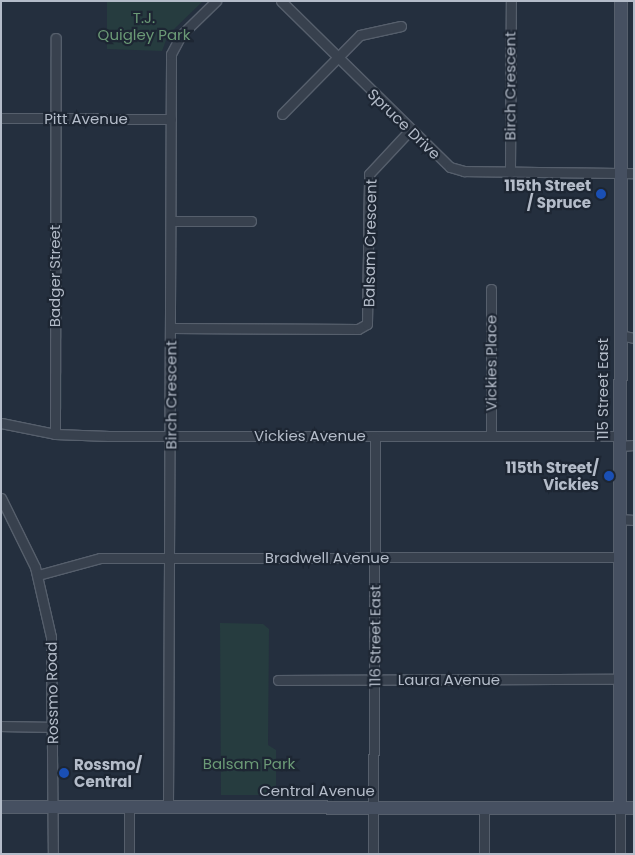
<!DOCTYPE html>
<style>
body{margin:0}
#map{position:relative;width:635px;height:855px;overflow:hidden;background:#242f3e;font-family:Poppins,sans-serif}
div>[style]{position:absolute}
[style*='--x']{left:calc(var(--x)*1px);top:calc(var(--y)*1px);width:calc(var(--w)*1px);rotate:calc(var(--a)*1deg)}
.green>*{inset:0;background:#263c3f}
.roads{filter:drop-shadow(1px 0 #565f6c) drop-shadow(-1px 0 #565f6c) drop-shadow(0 1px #565f6c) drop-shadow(0 -1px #565f6c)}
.street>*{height:9px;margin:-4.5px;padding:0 4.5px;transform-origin:4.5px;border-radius:4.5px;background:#38414e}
.secondary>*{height:12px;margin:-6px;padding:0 6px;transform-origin:6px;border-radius:6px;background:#465061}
.dots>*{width:14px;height:14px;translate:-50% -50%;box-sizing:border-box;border:2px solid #1d2633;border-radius:50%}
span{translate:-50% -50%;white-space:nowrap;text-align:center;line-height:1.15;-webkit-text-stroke:4.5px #1d2633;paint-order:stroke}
.park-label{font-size:15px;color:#6b9a76}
.street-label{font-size:15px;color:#b4bcc9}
.poi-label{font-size:15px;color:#b4bcc9;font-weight:700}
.right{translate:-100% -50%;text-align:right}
.left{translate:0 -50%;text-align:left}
.frame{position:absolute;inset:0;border:2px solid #b4bcc9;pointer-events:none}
</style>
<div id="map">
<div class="green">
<i style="clip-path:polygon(107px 1px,203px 1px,168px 35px,162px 51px,107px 49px)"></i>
<i style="clip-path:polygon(220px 623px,263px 624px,269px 629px,268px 745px,276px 750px,276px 795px,221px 795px)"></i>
</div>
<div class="roads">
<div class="street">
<i style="--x:281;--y:1;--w:237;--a:44.5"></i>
<i style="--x:450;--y:167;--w:15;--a:16"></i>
<i style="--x:464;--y:171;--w:170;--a:0.7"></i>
<i style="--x:282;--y:114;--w:111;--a:-45.4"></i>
<i style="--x:360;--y:35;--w:42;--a:-12.4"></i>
<i style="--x:1;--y:118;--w:170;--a:0.3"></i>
<i style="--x:510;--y:172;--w:171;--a:-89.7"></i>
<i style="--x:171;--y:221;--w:80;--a:0"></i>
<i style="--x:491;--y:289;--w:147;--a:90"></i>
<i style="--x:171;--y:328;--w:187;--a:0.3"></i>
<i style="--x:358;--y:329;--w:10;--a:-29"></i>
<i style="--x:367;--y:324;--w:150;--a:-89.2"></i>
<i style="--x:369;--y:174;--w:60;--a:-47"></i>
<i style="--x:619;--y:335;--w:15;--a:11"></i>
<i style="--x:1;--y:423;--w:55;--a:11.5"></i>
<i style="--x:55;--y:434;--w:54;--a:2.1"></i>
<i style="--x:109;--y:436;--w:510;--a:0"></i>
<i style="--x:55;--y:434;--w:396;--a:-89.9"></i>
<i style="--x:619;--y:446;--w:15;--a:-4"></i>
<i style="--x:1;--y:498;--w:77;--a:63.8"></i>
<i style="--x:35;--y:567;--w:72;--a:77.1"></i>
<i style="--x:51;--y:637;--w:217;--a:89.5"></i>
<i style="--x:619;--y:519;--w:15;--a:4"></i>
<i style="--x:38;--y:575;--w:64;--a:-15.3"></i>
<i style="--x:100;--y:558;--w:519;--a:-0.11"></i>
<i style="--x:278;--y:680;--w:342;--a:-0.2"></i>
<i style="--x:1;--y:726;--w:52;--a:1.1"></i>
<i style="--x:484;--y:807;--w:47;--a:90"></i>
<i style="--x:129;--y:808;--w:46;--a:90"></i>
<i style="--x:168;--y:808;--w:754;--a:-89.77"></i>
<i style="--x:171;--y:54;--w:21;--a:-62"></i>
<i style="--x:181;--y:35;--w:49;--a:-44.2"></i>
<i style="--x:373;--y:854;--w:418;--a:-89.7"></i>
<i style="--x:620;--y:854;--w:46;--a:-90"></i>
</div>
<div class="secondary">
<i style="--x:1;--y:807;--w:633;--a:0.09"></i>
<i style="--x:620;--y:808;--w:807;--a:-89.93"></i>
</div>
</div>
<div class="dots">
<i style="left:601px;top:194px;background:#1a4fb4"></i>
<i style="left:609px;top:476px;background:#1a4fb4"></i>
<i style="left:64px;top:773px;background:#1a4fb4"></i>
</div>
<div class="park-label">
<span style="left:144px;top:26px">T.J.<br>Quigley Park</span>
<span style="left:249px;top:764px">Balsam Park</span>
</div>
<div class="street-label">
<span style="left:510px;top:86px;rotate:-90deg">Birch Crescent</span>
<span style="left:86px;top:119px">Pitt Avenue</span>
<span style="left:404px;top:124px;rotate:44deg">Spruce Drive</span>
<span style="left:370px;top:243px;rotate:-89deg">Balsam Crescent</span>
<span style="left:55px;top:276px;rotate:-90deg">Badger Street</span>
<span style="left:491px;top:363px;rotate:-90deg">Vickies Place</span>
<span style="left:603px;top:389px;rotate:-90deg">115 Street East</span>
<span style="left:171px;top:395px;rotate:-90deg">Birch Crescent</span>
<span style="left:310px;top:436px">Vickies Avenue</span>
<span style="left:327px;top:558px">Bradwell Avenue</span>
<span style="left:375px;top:636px;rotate:-90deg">116 Street East</span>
<span style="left:449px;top:680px">Laura Avenue</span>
<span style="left:52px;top:693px;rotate:-91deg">Rossmo Road</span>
<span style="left:317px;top:791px">Central Avenue</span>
</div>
<div class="poi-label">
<span class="right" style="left:591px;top:194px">115th Street<br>/ Spruce</span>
<span class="right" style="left:599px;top:476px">115th Street/<br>Vickies</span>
<span class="left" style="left:74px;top:773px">Rossmo/<br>Central</span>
</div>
<div class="frame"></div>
</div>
